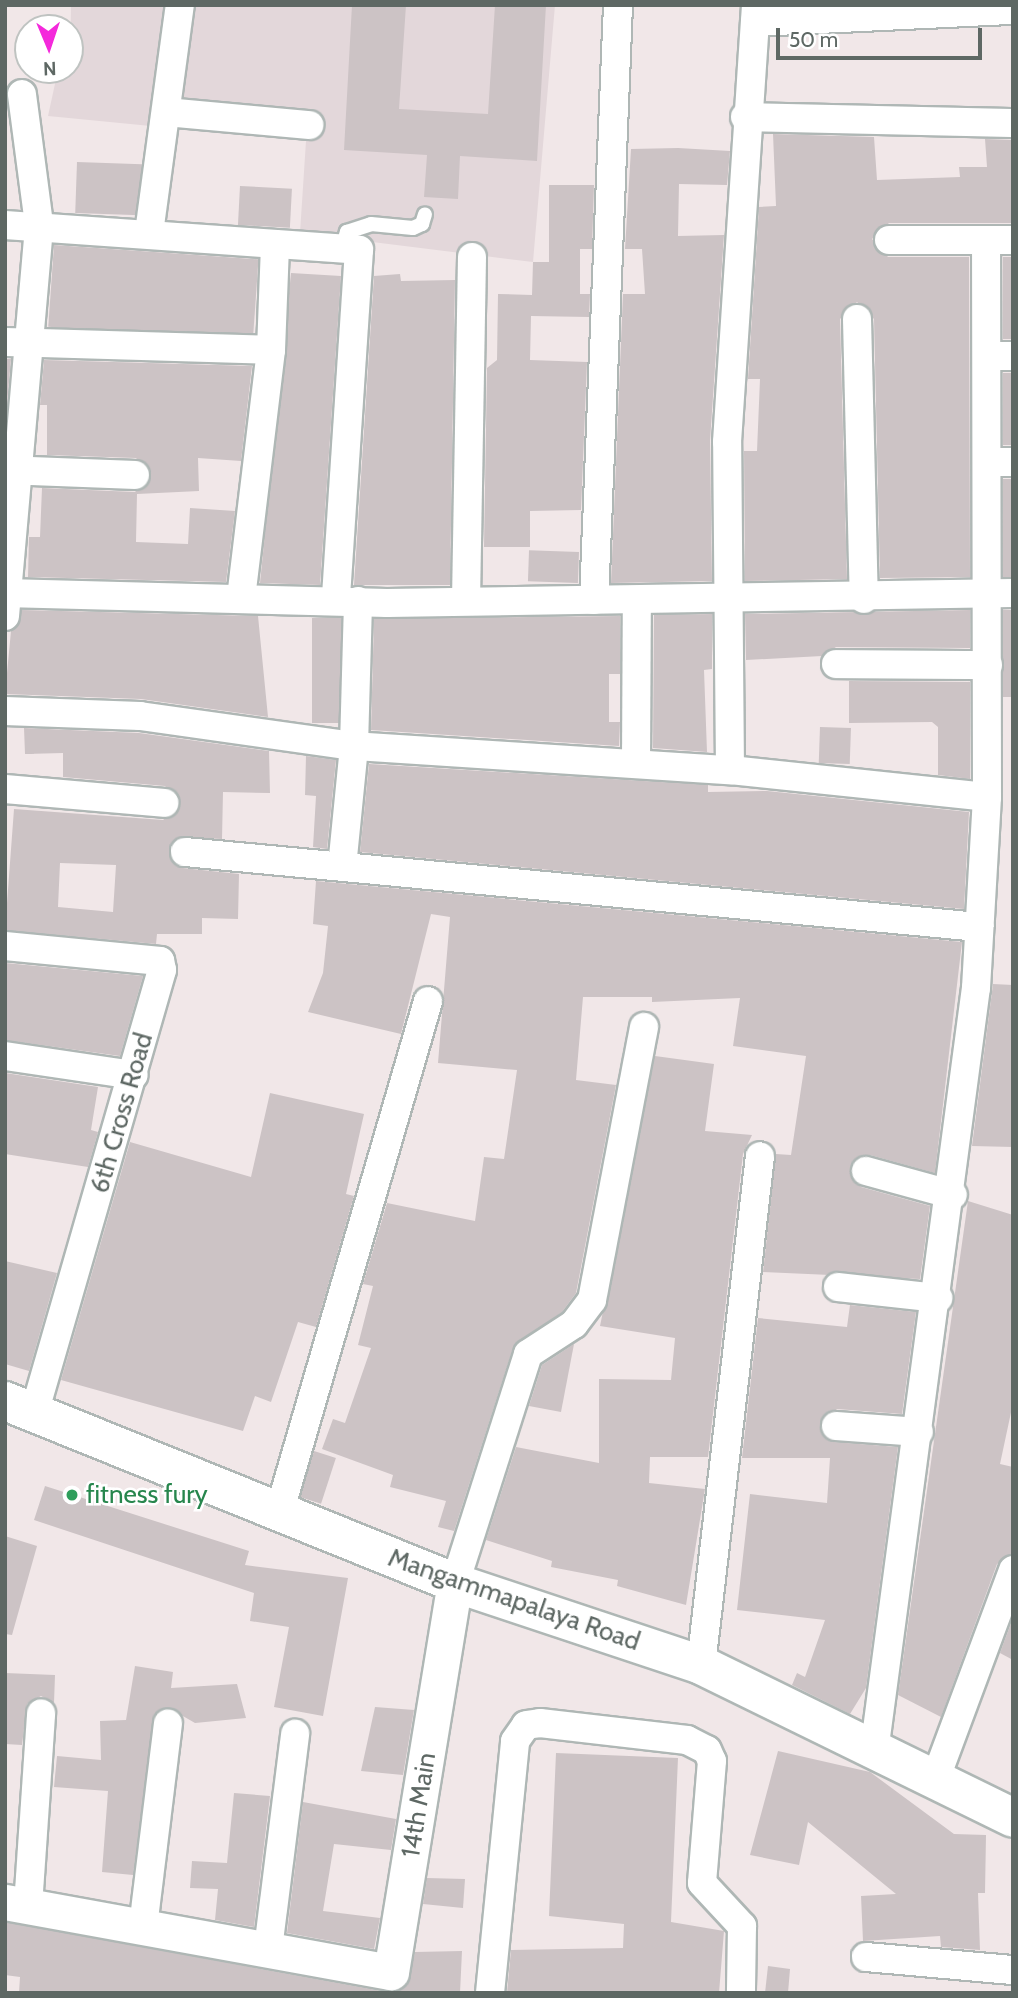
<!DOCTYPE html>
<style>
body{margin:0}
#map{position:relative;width:1018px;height:1998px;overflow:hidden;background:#f1e7e8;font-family:Cabin,sans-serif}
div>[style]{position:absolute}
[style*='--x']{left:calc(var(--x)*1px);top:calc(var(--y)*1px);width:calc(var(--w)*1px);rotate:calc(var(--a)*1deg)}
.education>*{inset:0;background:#e3d7da}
.building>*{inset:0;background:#ccc3c5;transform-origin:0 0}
.roads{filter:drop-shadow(2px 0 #afb7b5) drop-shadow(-2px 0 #afb7b5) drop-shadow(0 2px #afb7b5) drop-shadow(0 -2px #afb7b5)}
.service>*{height:14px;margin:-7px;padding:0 7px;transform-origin:7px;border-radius:7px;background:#fff}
.minor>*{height:28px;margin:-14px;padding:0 14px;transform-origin:14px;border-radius:14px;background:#fff}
.tertiary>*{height:35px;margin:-17.5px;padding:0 17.5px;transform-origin:17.5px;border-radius:17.5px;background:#fff}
.secondary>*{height:38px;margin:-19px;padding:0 19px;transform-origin:19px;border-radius:19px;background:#fff}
.dots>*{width:19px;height:19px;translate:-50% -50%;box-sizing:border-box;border:4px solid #fff;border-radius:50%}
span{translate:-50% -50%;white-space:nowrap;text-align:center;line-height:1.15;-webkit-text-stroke:5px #fff;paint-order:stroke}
.street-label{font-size:26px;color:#5e6864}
.leisure-label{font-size:26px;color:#27864d}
.left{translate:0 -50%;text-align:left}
.frame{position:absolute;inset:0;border:7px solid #5e6864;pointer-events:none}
.north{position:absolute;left:14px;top:14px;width:70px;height:70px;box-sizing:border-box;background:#fff;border:2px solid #bfc3c1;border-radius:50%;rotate:178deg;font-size:19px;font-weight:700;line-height:28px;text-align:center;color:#5e6864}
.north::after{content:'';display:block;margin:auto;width:24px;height:32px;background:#f429db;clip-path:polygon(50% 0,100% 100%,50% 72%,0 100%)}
.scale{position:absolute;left:776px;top:28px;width:206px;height:32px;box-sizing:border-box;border:4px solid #5e6864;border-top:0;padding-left:9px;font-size:21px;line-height:24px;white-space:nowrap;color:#5e6864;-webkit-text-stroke:5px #fff;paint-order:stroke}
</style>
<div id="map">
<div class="education">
<i style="clip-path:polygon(71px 5px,555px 5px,533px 262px,300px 233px,306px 141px,48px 116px,58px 70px,70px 70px)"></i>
</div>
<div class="building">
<i style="clip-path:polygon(352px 5px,406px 5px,399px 109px,488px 114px,495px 5px,546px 5px,537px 161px,460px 156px,458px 199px,424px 197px,427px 155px,344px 150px)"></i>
<i style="clip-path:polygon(773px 134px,874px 137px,877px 180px,960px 177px,959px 167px,987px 167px,985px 139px,1013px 140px,1013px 223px,889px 223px,872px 239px,888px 257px,969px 257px,970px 577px,880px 578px,874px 319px,857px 302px,840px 319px,847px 579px,745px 581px,744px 451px,757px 451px,760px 379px,748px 379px,759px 207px,776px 206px)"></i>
<i style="clip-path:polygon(678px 148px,730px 151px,727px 185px,679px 184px,678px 236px,724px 235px,710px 441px,712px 581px,611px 583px,623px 294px,645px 294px,642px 249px,625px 249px,631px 149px)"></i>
<i style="left:77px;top:162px;width:65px;height:51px;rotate:2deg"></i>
<i style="clip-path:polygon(549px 185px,594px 185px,592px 249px,580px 249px,580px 294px,590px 294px,589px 317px,531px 316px,530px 360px,587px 362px,581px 510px,530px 511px,530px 547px,484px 547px,487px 368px,497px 360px,498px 294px,532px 295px,533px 262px,549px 262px)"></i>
<i style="left:240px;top:186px;width:52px;height:39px;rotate:3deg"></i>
<i style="left:54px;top:245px;width:205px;height:82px;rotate:4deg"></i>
<i style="left:1003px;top:257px;width:10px;height:82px"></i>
<i style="clip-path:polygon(291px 273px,341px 276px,320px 585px,260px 583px)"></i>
<i style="clip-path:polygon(400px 274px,401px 281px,455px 280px,450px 585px,354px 585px,374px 276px)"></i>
<i style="clip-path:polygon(5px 359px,11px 359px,7px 404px,5px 404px)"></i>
<i style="clip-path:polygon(44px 360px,252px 366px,241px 461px,198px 458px,199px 491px,137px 494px,136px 542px,188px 544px,190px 508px,235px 511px,226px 582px,28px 577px,29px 537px,40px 537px,42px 488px,135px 492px,151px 476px,136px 458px,47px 455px,47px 405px,40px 405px)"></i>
<i style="left:1003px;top:373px;width:10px;height:72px"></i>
<i style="left:1003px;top:479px;width:10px;height:98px"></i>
<i style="left:579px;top:552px;width:31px;height:50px;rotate:92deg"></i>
<i style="clip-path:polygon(22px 610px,258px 616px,268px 717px,141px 699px,5px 694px,11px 631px)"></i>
<i style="clip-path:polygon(970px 610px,970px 648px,836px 647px,822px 656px,746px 660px,745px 614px)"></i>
<i style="left:1003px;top:610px;width:10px;height:87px"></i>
<i style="clip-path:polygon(712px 614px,712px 669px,704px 670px,707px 752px,653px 748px,654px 615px)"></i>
<i style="clip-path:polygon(620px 616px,620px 674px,609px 674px,609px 722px,620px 722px,619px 746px,371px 730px,374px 619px)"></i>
<i style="left:312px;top:618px;width:29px;height:105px"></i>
<i style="clip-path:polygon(849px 681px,970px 682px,970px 779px,938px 775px,938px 727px,932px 722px,849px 723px)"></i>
<i style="left:820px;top:727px;width:31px;height:36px;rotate:2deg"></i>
<i style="clip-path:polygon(evenodd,24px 728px,139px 733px,269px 751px,270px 793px,223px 792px,222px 839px,179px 837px,169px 850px,183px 868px,239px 874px,238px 919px,202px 918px,202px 934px,157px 934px,156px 944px,5px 930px,14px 809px,163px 820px,180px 805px,165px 786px,63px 777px,63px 753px,25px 754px,24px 728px,60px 863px,116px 865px,113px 912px,58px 907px,60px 863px)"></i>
<i style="clip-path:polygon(306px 756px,336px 760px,327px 849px,313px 847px,316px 796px,305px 795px)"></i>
<i style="clip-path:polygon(369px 764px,708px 785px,708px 792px,767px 791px,969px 812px,964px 909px,360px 852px)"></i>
<i style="clip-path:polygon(316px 881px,962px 942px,935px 1173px,870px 1155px,850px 1167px,861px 1187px,930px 1206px,920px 1279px,763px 1272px,776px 1154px,791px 1155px,806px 1056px,733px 1046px,740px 998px,652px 1002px,652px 997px,583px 997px,576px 1080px,616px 1085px,576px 1293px,562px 1312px,513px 1348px,454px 1531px,438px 1527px,446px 1501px,390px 1487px,393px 1475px,322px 1449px,333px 1419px,345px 1423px,371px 1348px,358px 1345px,373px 1286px,363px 1284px,387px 1203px,475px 1221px,484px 1157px,504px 1159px,517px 1070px,438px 1063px,450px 917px,431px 914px,401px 1034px,308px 1012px,323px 973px,328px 926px,313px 924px)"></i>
<i style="clip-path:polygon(5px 963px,143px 976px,120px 1056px,5px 1040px)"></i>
<i style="clip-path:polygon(993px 984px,1013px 985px,1013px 1147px,972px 1146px)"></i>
<i style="clip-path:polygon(655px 1056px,714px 1064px,705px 1131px,752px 1135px,743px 1154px,708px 1457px,650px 1457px,649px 1483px,705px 1489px,686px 1605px,617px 1586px,618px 1580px,551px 1567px,552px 1561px,486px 1540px,516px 1447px,599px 1463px,599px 1379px,671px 1380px,675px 1338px,600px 1326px)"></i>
<i style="clip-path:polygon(5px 1073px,98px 1087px,91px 1130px,98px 1132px,88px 1167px,5px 1154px)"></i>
<i style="clip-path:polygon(270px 1093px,364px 1114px,346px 1194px,354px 1196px,316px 1327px,298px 1322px,271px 1402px,255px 1396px,243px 1431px,61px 1380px,130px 1142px,251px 1177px)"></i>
<i style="clip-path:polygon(968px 1201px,1013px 1215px,1013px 1403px,1000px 1464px,1013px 1467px,1013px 1554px,997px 1564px,941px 1717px,898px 1695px)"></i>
<i style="clip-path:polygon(5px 1261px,57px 1273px,29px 1371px,5px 1364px)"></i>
<i style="clip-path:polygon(850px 1305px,916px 1312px,902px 1414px,837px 1409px,820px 1424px,834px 1442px,898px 1447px,866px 1688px,850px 1714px,792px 1685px,797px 1673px,805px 1677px,825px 1620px,737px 1610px,750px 1494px,827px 1503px,830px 1458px,742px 1458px,758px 1318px,847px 1327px)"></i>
<i style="clip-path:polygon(574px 1344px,561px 1412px,529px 1406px,542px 1365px)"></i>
<i style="left:314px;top:1451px;width:23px;height:48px;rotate:18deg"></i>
<i style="clip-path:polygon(45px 1486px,249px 1551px,245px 1565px,348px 1578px,323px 1716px,274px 1707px,289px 1627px,250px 1621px,254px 1593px,34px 1520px)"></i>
<i style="clip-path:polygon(5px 1536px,37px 1546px,12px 1635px,5px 1634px)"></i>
<i style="clip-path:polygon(1013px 1618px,1013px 1660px,1000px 1653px)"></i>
<i style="clip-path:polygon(135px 1666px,173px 1672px,171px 1688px,237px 1684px,246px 1718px,195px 1723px,169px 1708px,154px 1715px,133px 1875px,102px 1872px,108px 1791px,54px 1787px,57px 1756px,101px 1760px,100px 1721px,126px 1720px)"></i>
<i style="clip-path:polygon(5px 1673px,55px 1675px,54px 1703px,41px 1696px,27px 1704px,22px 1745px,5px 1744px)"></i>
<i style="clip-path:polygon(375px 1707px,414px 1710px,403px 1775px,361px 1771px)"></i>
<i style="clip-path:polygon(778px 1751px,870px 1772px,954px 1834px,986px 1835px,985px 1893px,978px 1893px,980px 1950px,941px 1947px,940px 1936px,863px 1941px,861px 1896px,896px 1894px,808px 1822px,799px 1865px,750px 1855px)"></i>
<i style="clip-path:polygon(556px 1753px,678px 1758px,671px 1922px,724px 1931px,719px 1993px,507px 1993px,511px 1950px,623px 1948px,624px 1924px,549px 1916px)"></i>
<i style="clip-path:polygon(234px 1793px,270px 1796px,254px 1927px,215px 1920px,218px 1889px,190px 1888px,192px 1861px,227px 1863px)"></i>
<i style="clip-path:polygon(303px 1802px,396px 1819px,391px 1850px,334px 1844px,323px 1911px,380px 1918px,374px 1949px,287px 1933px)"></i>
<i style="clip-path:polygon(427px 1878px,465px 1879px,463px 1908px,423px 1904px)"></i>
<i style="clip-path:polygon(5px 1922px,387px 1992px,407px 1984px,415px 1952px,462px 1951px,460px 1993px,19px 1993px,20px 1977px,5px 1975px)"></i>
<i style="clip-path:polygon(768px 1966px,790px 1969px,788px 1993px,765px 1993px)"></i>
</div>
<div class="roads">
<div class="service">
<i style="--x:342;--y:249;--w:18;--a:-74"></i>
<i style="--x:347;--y:232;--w:25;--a:-18"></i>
<i style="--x:371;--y:224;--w:42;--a:5.4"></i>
<i style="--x:413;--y:228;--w:10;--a:-24"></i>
<i style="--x:422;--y:224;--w:10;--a:-73"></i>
</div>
<div class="minor">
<i style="--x:755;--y:22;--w:258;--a:-2.7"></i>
<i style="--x:166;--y:112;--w:144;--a:5.2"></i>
<i style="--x:745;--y:117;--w:268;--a:1.3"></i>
<i style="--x:5;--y:225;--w:355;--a:4"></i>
<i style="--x:359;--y:250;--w:351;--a:93.8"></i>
<i style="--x:149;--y:233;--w:230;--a:-82.3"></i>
<i style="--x:889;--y:240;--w:124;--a:0"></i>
<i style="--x:857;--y:319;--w:280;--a:88.6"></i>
<i style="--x:5;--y:342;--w:266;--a:1.7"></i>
<i style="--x:988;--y:356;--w:25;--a:0"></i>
<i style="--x:987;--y:462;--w:26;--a:0"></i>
<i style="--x:5;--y:470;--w:130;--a:2.2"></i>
<i style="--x:5;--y:593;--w:382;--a:1.5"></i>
<i style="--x:387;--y:603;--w:626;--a:-0.92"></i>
<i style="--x:241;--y:598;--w:250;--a:-83.1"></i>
<i style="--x:271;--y:350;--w:106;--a:-87.8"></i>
<i style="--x:594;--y:600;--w:595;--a:-87.69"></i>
<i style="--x:466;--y:601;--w:344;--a:-89"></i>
<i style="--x:5;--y:616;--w:393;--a:-85"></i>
<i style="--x:39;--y:224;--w:131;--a:-97.5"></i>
<i style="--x:836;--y:664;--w:152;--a:0.4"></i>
<i style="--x:5;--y:711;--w:135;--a:2.1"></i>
<i style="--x:140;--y:716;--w:216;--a:8"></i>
<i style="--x:354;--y:746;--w:377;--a:3.7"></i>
<i style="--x:730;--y:770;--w:258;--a:6"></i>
<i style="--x:636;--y:764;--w:164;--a:-89.7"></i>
<i style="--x:730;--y:770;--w:328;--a:-90.5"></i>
<i style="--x:727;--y:442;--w:438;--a:-86.2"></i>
<i style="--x:5;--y:789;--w:160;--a:5"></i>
<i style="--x:185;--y:852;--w:798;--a:5.4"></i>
<i style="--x:342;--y:867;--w:122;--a:-84.3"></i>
<i style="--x:354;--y:746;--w:145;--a:-88.4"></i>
<i style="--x:5;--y:946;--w:156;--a:5.5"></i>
<i style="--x:160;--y:961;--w:9;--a:77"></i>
<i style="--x:162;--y:970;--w:462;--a:106.1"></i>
<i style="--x:5;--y:1056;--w:130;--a:8.4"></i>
<i style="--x:866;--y:1171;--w:90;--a:15.4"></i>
<i style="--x:838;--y:1287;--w:101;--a:6.3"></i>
<i style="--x:836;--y:1426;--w:83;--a:4.1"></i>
<i style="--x:279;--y:1513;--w:533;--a:-73.77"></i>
<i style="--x:455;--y:1583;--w:240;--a:-72.3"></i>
<i style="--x:528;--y:1354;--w:55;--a:-33.1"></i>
<i style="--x:574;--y:1324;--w:30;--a:-53"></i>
<i style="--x:592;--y:1300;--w:278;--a:-79.2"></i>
<i style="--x:701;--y:1665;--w:512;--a:-83.39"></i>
<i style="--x:874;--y:1752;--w:771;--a:-82.4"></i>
<i style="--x:976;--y:988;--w:191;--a:-86.7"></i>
<i style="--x:987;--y:797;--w:557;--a:-90.1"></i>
<i style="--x:935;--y:1780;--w:224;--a:-69.6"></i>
<i style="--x:28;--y:1906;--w:193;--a:-86.1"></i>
<i style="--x:143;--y:1927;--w:205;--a:-83"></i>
<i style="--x:268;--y:1949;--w:217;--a:-82.8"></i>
<i style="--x:866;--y:1957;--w:148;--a:5.1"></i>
<i style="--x:490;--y:1993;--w:253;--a:-84.3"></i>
<i style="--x:515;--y:1741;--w:19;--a:-55"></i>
<i style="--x:526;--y:1725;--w:14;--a:-8"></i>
<i style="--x:540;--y:1723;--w:148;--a:6.6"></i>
<i style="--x:687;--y:1740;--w:22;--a:27"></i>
<i style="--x:707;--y:1750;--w:12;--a:66"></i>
<i style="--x:712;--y:1761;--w:122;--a:94.7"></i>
<i style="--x:702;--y:1883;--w:59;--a:47.1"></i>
<i style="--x:742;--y:1926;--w:67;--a:90.9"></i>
</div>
<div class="tertiary">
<i style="--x:5;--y:1902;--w:392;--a:10.3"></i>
<i style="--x:391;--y:1972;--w:394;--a:-80.7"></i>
</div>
<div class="secondary">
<i style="--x:5;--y:1401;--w:485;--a:22"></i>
<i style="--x:455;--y:1583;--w:259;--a:18.4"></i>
<i style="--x:701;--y:1665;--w:347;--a:26.1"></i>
</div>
</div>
<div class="dots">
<i style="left:72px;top:1495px;background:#2e9e5b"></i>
</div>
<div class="street-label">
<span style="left:122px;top:1113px;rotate:-74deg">6th Cross Road</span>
<span style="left:514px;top:1600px;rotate:19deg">Mangammapalaya Road</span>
<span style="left:419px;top:1805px;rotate:-81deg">14th Main</span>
</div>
<div class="leisure-label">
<span class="left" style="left:86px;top:1495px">fitness fury</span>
</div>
<div class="frame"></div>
<div class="north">N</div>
<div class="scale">50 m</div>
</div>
